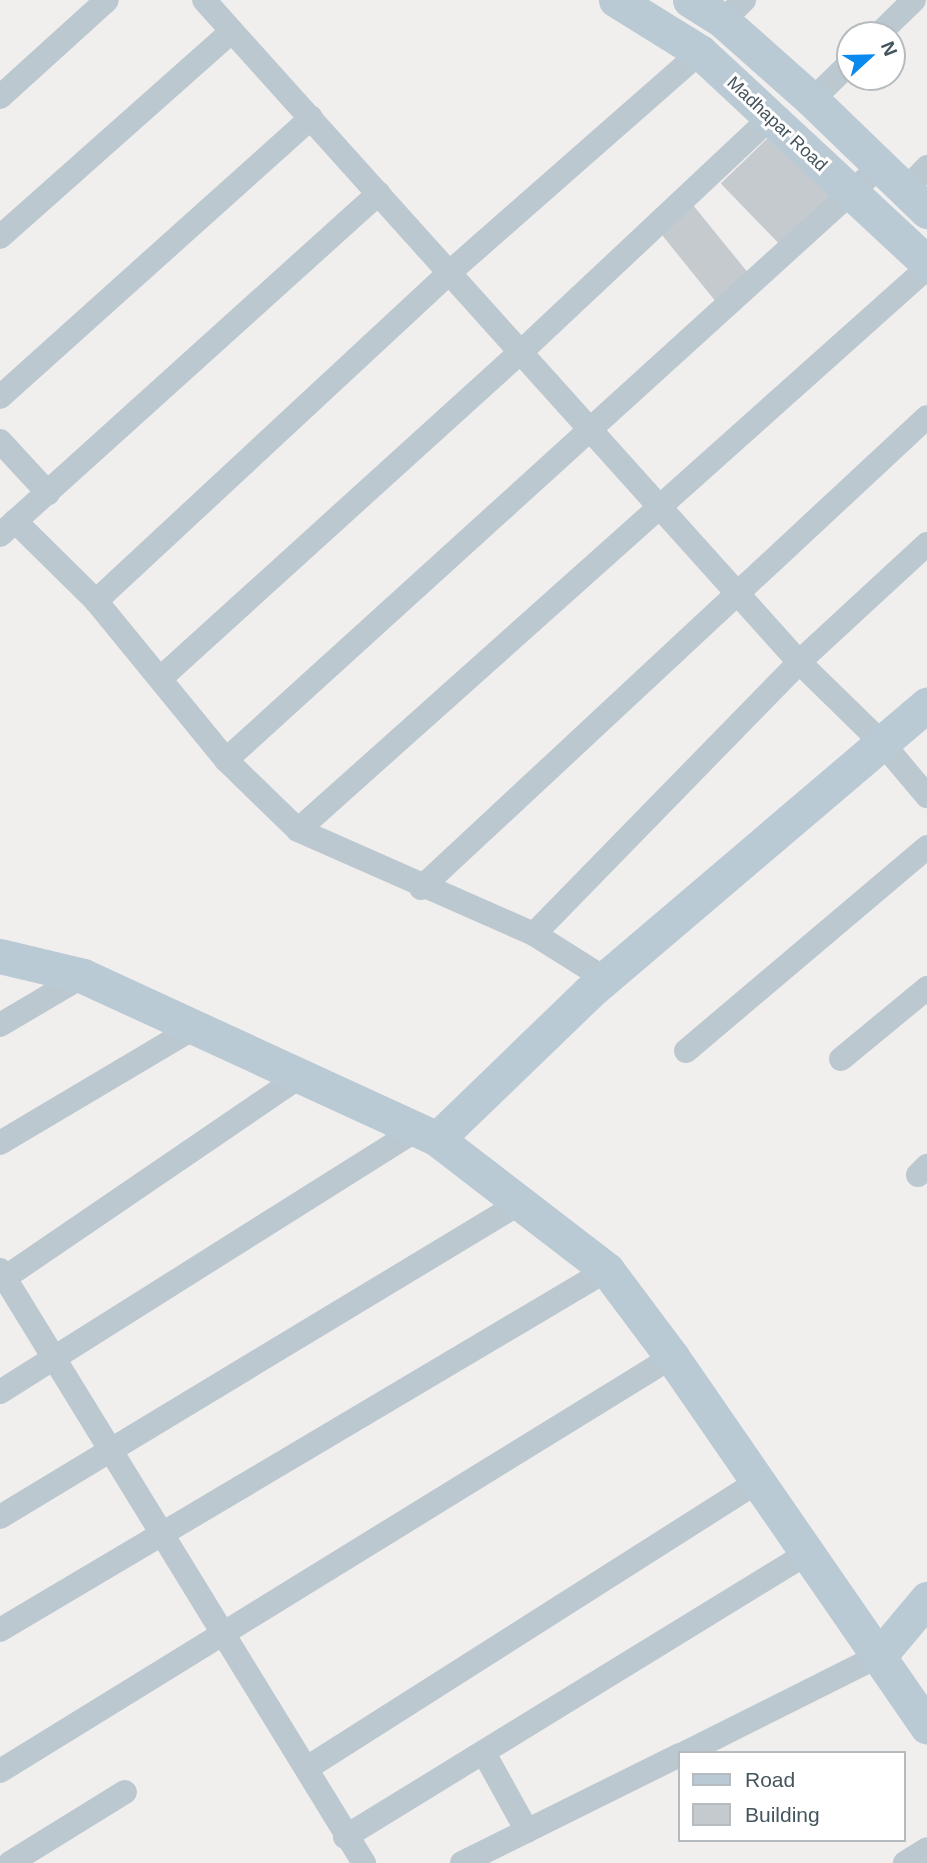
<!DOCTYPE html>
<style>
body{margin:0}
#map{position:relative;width:927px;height:1863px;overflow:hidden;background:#f1eeee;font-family:Helvetica,sans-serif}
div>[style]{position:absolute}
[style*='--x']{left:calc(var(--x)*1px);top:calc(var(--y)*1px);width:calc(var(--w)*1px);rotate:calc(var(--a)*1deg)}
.building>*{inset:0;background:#c5cace;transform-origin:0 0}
.street>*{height:24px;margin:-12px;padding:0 12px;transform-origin:12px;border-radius:12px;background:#bbc8cf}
.secondary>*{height:35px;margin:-17.5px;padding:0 17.5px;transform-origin:17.5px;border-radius:17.5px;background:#bacad4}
span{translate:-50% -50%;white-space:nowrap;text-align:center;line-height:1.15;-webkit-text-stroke:6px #fff;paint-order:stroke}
.street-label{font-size:18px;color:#45555d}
.legend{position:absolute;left:678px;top:1751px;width:228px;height:91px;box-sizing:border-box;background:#fff;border:2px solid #b5bbbe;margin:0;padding:9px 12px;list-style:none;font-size:21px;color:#45555d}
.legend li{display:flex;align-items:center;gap:14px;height:35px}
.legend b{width:35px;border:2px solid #b5bbbe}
.north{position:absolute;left:836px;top:21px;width:70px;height:70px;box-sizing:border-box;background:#fff;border:2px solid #b5bbbe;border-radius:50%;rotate:68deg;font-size:19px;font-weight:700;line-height:28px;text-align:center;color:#45555d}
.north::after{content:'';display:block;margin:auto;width:24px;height:32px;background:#0a8aef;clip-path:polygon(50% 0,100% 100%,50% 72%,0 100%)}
</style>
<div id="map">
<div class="building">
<i style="left:774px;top:132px;width:86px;height:74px;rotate:46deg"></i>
<i style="left:693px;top:205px;width:95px;height:43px;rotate:51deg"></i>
</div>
<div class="street">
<i style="--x:204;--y:0;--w:890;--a:48.05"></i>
<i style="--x:799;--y:662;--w:119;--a:44.3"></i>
<i style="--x:884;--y:745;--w:67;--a:49.9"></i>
<i style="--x:723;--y:21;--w:30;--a:-45"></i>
<i style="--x:878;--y:35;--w:50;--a:-44.2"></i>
<i style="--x:0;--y:97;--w:144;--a:-42.2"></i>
<i style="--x:812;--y:100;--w:53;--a:-44.2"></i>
<i style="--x:905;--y:190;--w:32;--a:-46"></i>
<i style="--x:0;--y:237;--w:310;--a:-41.6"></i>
<i style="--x:0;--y:397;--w:418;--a:-41.9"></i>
<i style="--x:0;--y:441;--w:71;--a:47.3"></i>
<i style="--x:15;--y:521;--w:114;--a:44.6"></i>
<i style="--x:96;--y:601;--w:205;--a:50.7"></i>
<i style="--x:226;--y:760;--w:100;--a:44.2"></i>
<i style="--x:298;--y:830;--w:258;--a:23.8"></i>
<i style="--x:534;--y:934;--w:86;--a:32.2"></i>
<i style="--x:0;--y:535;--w:510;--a:-42.06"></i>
<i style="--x:96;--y:601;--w:483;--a:-42.9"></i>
<i style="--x:450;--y:272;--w:333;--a:-41.3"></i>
<i style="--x:162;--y:677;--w:486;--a:-42.2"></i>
<i style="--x:522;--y:351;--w:343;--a:-43.2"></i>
<i style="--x:226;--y:760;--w:882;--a:-42.24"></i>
<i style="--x:298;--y:830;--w:843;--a:-41.78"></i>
<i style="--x:421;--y:888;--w:691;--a:-42.95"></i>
<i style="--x:534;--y:934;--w:380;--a:-45.7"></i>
<i style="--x:799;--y:662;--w:174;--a:-42.7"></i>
<i style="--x:0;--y:1025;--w:96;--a:-30.6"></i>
<i style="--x:686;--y:1051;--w:316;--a:-40.2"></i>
<i style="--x:841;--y:1059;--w:112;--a:-39.5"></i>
<i style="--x:0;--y:1143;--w:223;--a:-30.7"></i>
<i style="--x:918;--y:1175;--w:13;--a:-45"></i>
<i style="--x:0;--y:1270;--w:696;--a:58.46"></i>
<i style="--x:0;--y:1281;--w:361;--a:-34.3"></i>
<i style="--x:0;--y:1392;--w:493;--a:-32.2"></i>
<i style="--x:0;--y:1517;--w:607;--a:-31.13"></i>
<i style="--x:0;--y:1630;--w:706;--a:-30.67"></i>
<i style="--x:484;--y:1753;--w:89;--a:61.1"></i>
<i style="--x:685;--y:1753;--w:217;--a:-26.6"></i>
<i style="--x:307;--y:1768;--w:533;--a:-32.44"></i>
<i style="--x:0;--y:1771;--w:789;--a:-31.64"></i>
<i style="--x:345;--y:1837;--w:541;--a:-31.55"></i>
<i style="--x:10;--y:1863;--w:135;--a:-31.7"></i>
<i style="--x:462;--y:1863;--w:243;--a:-26.4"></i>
<i style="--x:905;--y:1863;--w:26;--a:-32"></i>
</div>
<div class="secondary">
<i style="--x:616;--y:0;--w:99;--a:31.8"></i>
<i style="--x:700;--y:52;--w:310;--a:42.9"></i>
<i style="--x:690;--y:0;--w:39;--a:32"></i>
<i style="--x:723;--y:21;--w:119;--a:41.6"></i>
<i style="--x:812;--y:100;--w:160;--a:44"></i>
<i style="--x:0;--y:956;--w:85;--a:13.5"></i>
<i style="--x:83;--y:976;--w:390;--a:24.7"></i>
<i style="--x:437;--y:1139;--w:215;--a:37.6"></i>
<i style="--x:607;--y:1270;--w:109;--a:53.2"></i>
<i style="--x:672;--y:1357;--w:449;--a:55.4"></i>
<i style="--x:437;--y:1139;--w:210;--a:-44"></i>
<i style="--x:588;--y:993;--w:445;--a:-40.4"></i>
<i style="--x:879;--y:1656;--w:75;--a:-49.9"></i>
</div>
<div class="street-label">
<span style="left:777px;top:124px;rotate:43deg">Madhapar Road</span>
</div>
<ul class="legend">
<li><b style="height:9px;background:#bacad4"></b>Road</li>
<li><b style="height:19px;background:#c5cace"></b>Building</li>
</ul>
<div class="north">N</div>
</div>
